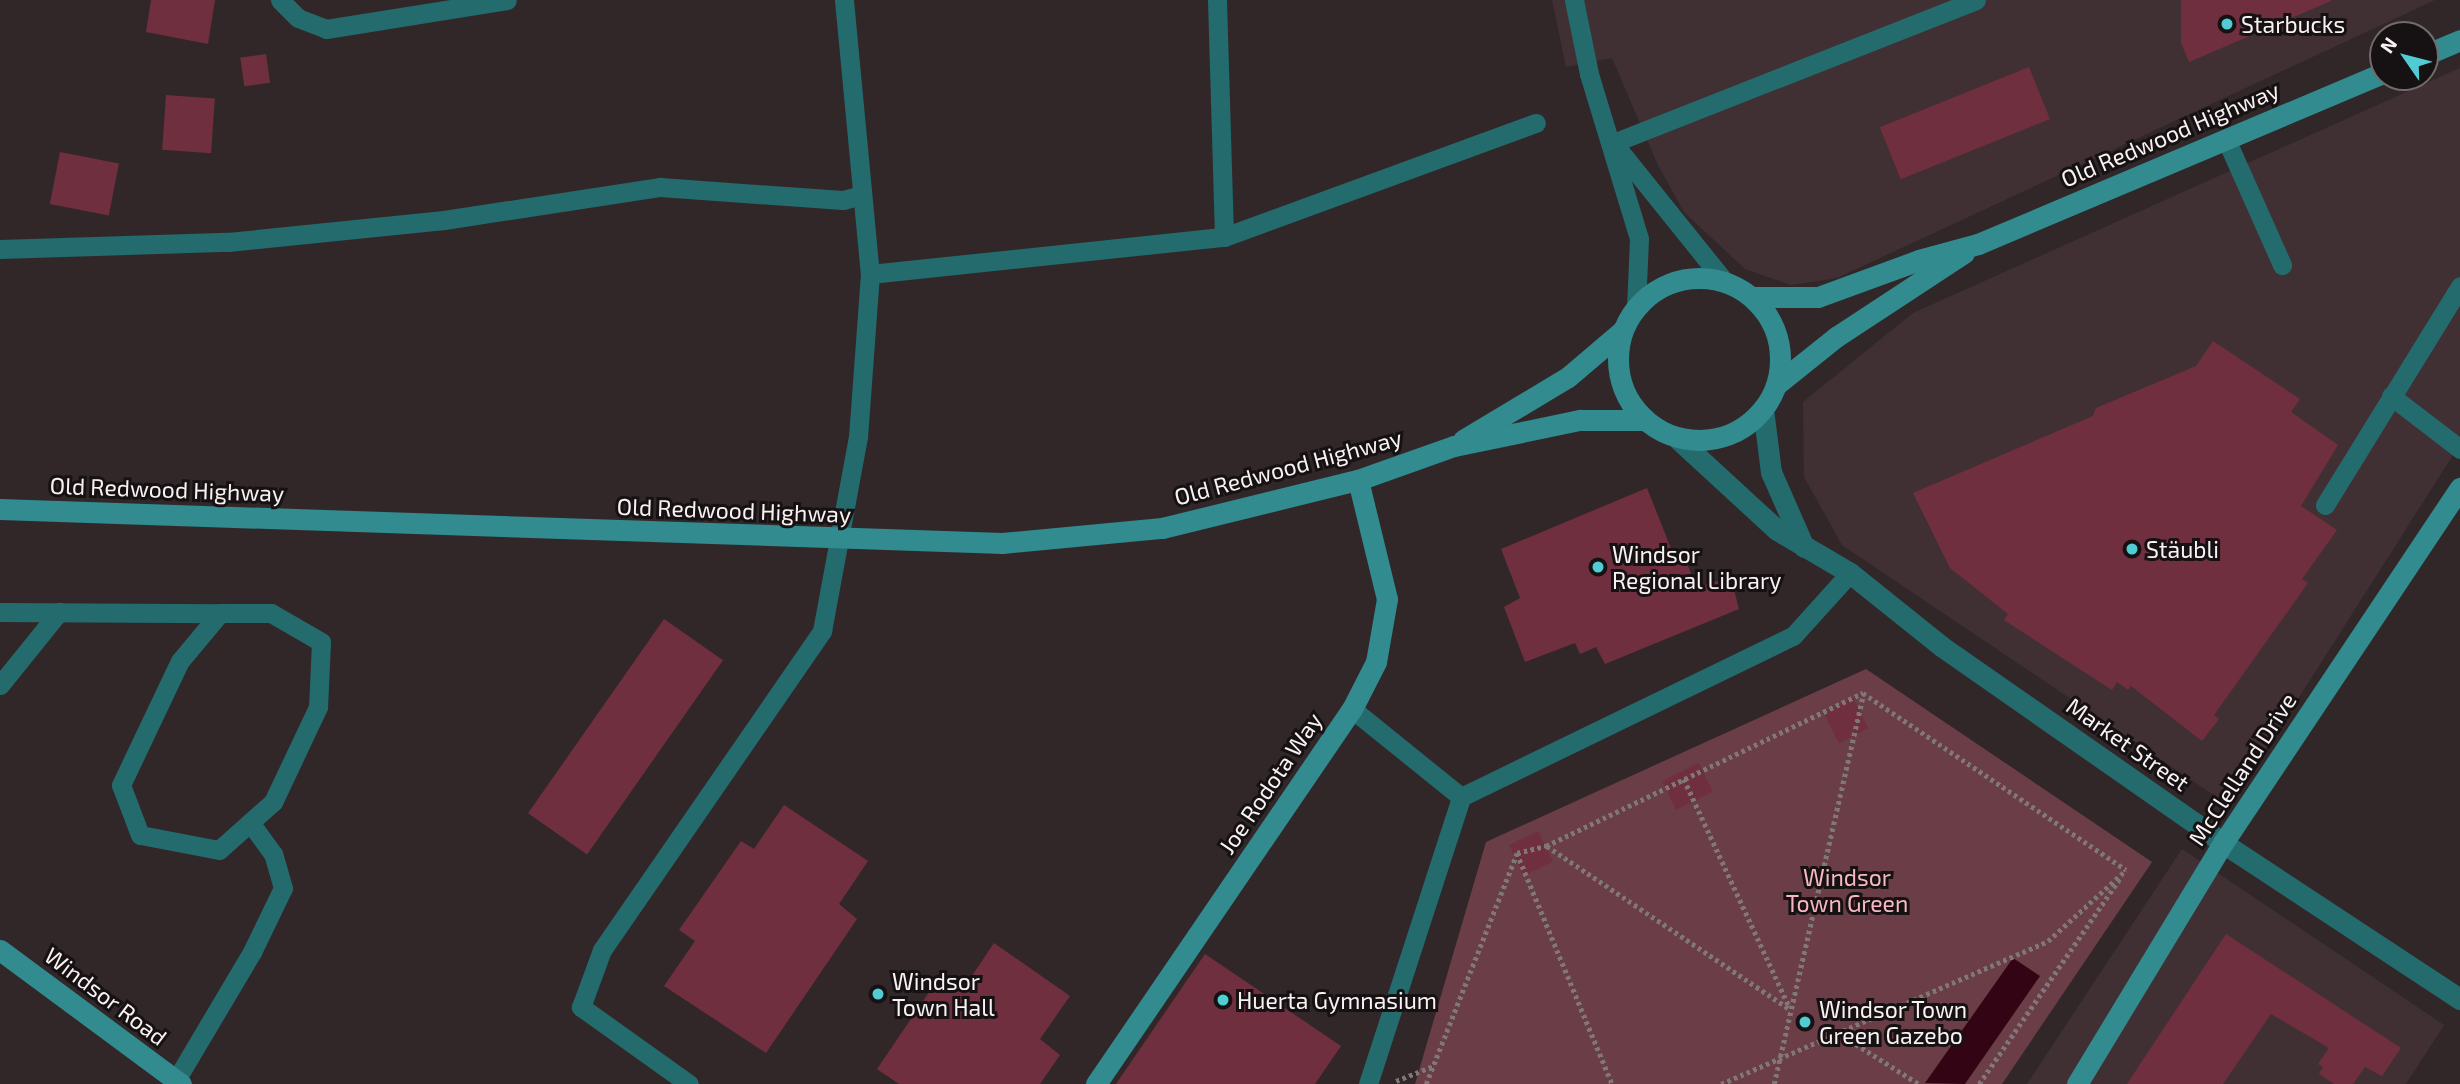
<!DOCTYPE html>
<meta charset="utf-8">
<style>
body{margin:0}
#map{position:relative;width:2460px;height:1084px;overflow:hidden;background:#312729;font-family:"Exo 2",sans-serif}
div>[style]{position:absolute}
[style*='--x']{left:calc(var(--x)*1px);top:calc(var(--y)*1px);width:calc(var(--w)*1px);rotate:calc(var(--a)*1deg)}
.built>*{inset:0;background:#413033}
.green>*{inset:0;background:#6b3d47}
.water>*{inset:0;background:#330413}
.building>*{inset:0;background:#702f3f;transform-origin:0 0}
.path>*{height:4.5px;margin-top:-2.25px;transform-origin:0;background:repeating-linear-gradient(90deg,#807778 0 3.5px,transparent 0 7px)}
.lane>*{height:19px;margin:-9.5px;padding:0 9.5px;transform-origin:9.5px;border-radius:9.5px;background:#246b6e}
.street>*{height:21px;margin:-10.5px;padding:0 10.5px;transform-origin:10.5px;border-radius:10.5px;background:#246b6e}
.secondary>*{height:21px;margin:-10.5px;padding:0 10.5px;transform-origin:10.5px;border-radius:10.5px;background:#318b8f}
.secondary>.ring{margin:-10.5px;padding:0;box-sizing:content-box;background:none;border:21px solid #318b8f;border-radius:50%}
.dots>*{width:19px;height:19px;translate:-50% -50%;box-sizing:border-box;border:4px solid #161112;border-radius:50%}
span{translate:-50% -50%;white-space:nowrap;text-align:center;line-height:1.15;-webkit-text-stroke:6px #161112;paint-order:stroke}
.poi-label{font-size:23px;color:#f9f1f2}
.left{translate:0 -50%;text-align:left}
.street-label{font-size:23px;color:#f9f1f2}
.park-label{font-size:23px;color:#f7b8c4}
.north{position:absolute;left:2369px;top:21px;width:70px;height:70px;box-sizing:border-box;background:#161112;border:2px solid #716b6c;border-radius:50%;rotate:305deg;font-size:19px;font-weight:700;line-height:28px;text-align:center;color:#f9f1f2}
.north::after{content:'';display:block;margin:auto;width:24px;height:32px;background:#51ccd2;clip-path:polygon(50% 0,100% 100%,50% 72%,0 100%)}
</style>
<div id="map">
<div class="built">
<i style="clip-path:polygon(1552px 0,2435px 0,1837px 278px,1791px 285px,1745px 269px,1684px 212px,1658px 165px,1612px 58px,1566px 67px)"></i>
<i style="clip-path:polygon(2460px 68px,2460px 444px,2230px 806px,1842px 545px,1804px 477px,1803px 402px,1913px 313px)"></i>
<i style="clip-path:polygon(2182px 849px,2444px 1025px,2406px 1084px,2027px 1084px)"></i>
</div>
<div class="green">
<i style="clip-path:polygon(1866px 669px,2152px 862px,2002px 1084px,1415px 1084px,1486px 842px)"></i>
</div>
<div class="water">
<i style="clip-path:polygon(2013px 958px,2040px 976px,1965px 1084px,1925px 1083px)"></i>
</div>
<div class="building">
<i style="clip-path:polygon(151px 0,215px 0,208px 44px,146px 32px)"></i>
<i style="clip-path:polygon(2181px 0,2331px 0,2331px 1px,2189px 62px,2181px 43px)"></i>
<i style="left:266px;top:54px;width:29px;height:26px;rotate:82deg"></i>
<i style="left:2029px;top:67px;width:56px;height:161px;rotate:68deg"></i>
<i style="left:166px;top:95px;width:49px;height:55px;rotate:4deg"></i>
<i style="left:60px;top:152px;width:60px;height:53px;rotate:11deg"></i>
<i style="clip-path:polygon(2213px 341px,2300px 399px,2291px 412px,2338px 445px,2301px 506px,2337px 530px,2302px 579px,2308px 583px,2214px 715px,2219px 719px,2202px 741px,2131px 686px,2128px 690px,2117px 682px,2112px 690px,2004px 620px,2008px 614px,1950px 568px,1913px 493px,2093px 416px,2096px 408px,2196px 366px)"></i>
<i style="clip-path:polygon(1647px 488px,1674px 556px,1683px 553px,1696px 586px,1731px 578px,1739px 609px,1605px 664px,1596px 647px,1580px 654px,1575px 643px,1525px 662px,1504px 607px,1520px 598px,1501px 549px)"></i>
<i style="left:664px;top:619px;width:72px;height:237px;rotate:35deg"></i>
<i style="left:1853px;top:698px;width:34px;height:33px;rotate:63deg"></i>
<i style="left:1699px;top:763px;width:32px;height:41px;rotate:64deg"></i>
<i style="clip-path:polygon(784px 805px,868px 861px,839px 904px,857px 919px,766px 1053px,664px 986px,695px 941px,679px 930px,741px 841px,754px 849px)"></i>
<i style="left:1538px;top:831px;width:34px;height:32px;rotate:64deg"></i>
<i style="clip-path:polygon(2226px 934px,2401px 1048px,2382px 1076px,2365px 1067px,2353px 1084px,2334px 1084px,2319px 1074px,2323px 1067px,2318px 1064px,2329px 1048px,2271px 1014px,2223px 1084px,2127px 1084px)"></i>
<i style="clip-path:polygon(994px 943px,1070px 996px,1040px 1039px,1060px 1055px,1040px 1084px,899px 1084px,877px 1069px,940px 976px,961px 992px)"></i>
<i style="clip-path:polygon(1205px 954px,1341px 1046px,1315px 1084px,1116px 1084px)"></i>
</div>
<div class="path">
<i style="--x:1684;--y:779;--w:252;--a:65.2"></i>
<i style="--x:1547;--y:846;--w:293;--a:33.9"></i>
<i style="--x:1517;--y:853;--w:250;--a:67.6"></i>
<i style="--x:1838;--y:1033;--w:96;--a:32.2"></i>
<i style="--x:1396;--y:1081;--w:40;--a:-22"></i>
<i style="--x:1426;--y:1084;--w:248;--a:-68.5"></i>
<i style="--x:1517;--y:853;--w:30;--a:-14"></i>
<i style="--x:1546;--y:846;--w:352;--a:-25.8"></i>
<i style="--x:1863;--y:693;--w:317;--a:33.9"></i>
<i style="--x:1721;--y:1084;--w:357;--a:-23.6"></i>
<i style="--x:2048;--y:941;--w:105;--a:-42.3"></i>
<i style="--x:1774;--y:1084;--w:400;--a:-77.1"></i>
<i style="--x:1979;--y:1084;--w:251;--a:-55.6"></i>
</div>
<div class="lane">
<i style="--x:280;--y:0;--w:25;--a:45"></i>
<i style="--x:298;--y:18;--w:30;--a:21"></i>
<i style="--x:326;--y:29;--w:183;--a:-9.1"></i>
<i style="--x:844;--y:0;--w:275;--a:84.6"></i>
<i style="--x:1217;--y:0;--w:237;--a:88.3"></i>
<i style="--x:1574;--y:0;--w:76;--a:78.5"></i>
<i style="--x:1589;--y:74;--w:172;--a:73.1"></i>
<i style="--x:1639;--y:239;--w:68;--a:92.5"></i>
<i style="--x:2226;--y:139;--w:138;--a:66"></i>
<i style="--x:1613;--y:143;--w:390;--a:-21.5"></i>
<i style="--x:1614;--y:144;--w:177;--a:51.2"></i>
<i style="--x:0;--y:249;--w:228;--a:-1.8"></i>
<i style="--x:228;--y:242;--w:217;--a:-5.8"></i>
<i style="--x:444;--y:220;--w:219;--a:-8.7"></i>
<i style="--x:660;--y:187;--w:183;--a:4.1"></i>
<i style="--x:843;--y:200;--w:20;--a:-15"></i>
<i style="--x:2391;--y:396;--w:87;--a:37.5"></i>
<i style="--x:2325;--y:505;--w:257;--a:-58.3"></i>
<i style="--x:0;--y:612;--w:220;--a:0.3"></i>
<i style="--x:220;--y:613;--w:51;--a:0"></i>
<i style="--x:271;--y:613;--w:58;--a:30.1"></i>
<i style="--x:321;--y:642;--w:65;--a:92.6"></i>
<i style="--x:318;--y:707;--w:105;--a:115.3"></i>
<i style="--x:273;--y:802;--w:72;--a:138.4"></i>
<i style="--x:219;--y:850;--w:80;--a:-169.2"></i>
<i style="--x:140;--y:835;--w:53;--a:-110.8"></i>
<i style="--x:121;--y:785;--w:137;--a:-64.6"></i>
<i style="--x:180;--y:661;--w:62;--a:-50.2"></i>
<i style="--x:0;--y:685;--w:94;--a:-51.1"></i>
<i style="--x:1352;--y:709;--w:140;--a:38.9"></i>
<i style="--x:1461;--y:797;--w:369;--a:-25.9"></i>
<i style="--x:1793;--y:636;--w:85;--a:-47.9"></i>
<i style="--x:176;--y:1080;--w:149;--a:-59.3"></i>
<i style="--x:252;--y:952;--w:71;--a:-64.2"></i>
<i style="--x:283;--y:888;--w:35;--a:-106"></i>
<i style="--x:273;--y:854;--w:39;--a:-126"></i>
<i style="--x:689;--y:1084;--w:133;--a:-144.5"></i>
<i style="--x:581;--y:1007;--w:61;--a:-69.8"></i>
<i style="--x:602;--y:950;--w:388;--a:-55.4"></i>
<i style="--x:822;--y:631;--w:197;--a:-79.5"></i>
<i style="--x:858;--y:437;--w:163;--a:-85.8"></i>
<i style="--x:870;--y:274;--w:356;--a:-6"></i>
<i style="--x:1224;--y:237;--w:332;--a:-20.1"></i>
<i style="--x:1368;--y:1084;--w:302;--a:-72"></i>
</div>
<div class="street">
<i style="--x:1763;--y:409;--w:64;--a:82.8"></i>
<i style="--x:1771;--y:472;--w:82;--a:66.3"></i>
<i style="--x:1678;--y:439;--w:134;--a:42.6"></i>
<i style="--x:1777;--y:530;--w:85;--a:30.5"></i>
<i style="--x:1850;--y:573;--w:117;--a:38.7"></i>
<i style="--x:1941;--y:646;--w:344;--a:34.9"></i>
<i style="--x:2223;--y:843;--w:284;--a:33.4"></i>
</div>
<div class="secondary">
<i style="--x:2425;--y:55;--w:38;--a:-23"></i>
<i class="ring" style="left:1618px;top:278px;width:141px;height:141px"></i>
<i style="--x:1753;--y:297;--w:65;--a:0"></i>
<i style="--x:1818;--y:297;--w:108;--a:-20.1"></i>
<i style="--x:1919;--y:260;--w:61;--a:-15.2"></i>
<i style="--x:1978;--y:244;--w:440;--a:-22.9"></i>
<i style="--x:1776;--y:385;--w:77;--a:-38.7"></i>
<i style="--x:1836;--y:337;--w:153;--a:-33.3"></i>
<i style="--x:1463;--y:440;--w:122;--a:-31"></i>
<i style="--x:1568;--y:377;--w:71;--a:-40.4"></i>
<i style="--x:0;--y:509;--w:1003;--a:1.94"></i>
<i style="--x:1002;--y:543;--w:161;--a:-5.4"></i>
<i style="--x:1162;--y:528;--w:202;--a:-13.8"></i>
<i style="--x:1358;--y:480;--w:102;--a:-19.5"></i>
<i style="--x:1454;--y:446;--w:129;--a:-11.7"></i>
<i style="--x:1580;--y:420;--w:63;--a:0"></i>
<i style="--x:0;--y:950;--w:225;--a:36.5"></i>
<i style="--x:1096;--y:1084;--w:454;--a:-55.7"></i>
<i style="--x:1352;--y:709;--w:53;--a:-62.9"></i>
<i style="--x:1376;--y:662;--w:64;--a:-80.1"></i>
<i style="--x:1387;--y:599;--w:122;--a:-103.7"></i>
<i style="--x:2077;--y:1084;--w:282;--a:-58.8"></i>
<i style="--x:2223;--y:843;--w:427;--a:-56.3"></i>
</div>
<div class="dots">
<i style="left:2227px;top:24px;background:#51ccd2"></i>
<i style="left:2132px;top:549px;background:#51ccd2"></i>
<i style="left:1598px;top:567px;background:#51ccd2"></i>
<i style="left:878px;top:994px;background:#51ccd2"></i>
<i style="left:1223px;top:1000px;background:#51ccd2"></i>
<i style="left:1805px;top:1022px;background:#51ccd2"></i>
</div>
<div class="poi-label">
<span class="left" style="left:2241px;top:24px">Starbucks</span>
<span class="left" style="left:2146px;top:549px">Stäubli</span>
<span class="left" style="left:1612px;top:567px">Windsor<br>Regional Library</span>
<span class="left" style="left:892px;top:994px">Windsor<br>Town Hall</span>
<span class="left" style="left:1237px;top:1000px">Huerta Gymnasium</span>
<span class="left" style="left:1819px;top:1022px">Windsor Town<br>Green Gazebo</span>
</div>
<div class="street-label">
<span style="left:2170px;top:134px;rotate:-23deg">Old Redwood Highway</span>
<span style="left:1288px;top:467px;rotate:-15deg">Old Redwood Highway</span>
<span style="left:167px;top:489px;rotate:2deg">Old Redwood Highway</span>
<span style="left:734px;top:510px;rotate:2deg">Old Redwood Highway</span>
<span style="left:2128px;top:744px;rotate:35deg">Market Street</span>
<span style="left:2242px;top:769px;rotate:-57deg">McClelland Drive</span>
<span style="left:1270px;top:783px;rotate:-56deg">Joe Rodota Way</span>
<span style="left:106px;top:996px;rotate:37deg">Windsor Road</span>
</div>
<div class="park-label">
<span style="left:1847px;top:890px">Windsor<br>Town Green</span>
</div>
<div class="north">N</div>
</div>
